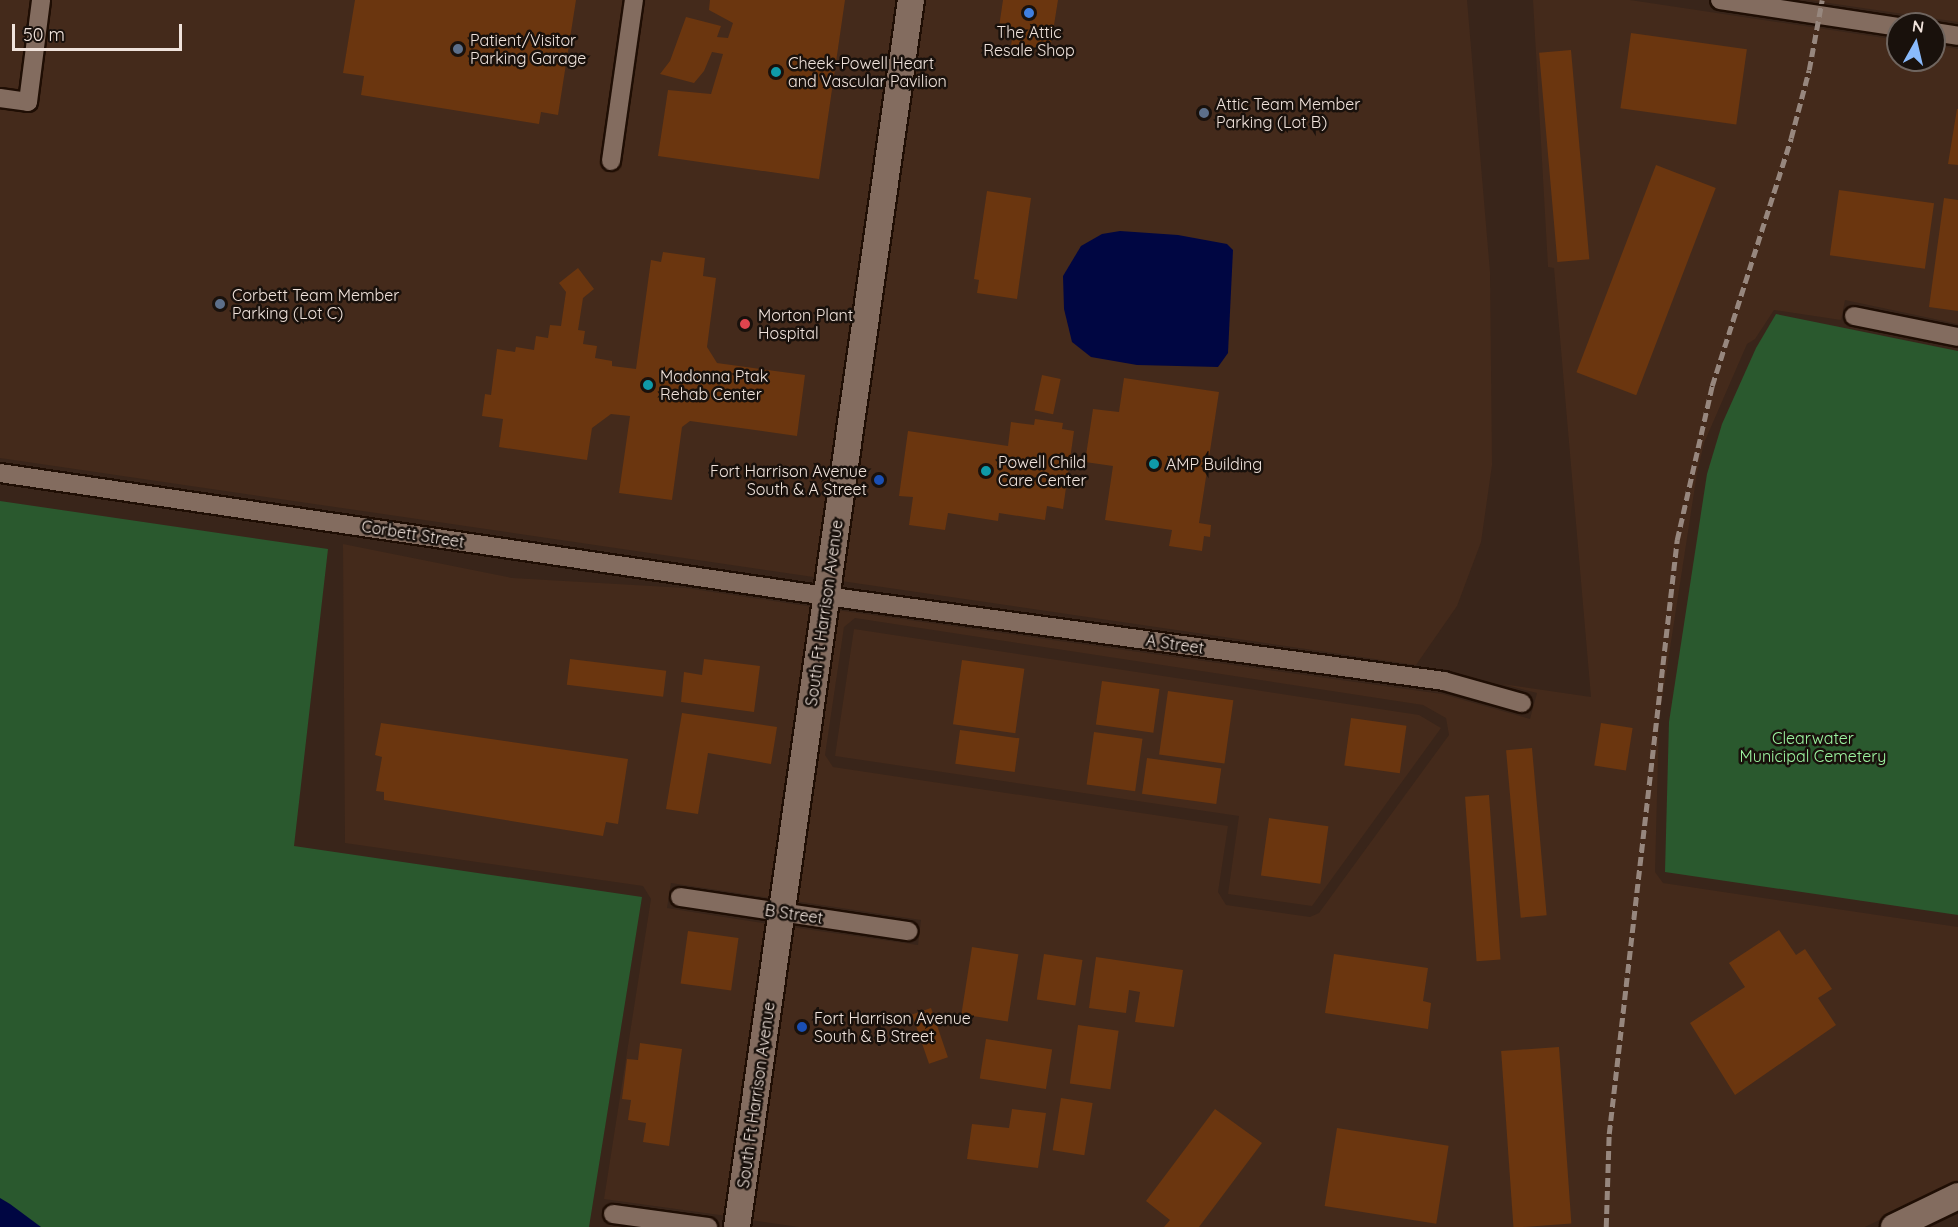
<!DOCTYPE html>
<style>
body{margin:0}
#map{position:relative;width:1958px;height:1227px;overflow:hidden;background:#39251a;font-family:Quicksand,sans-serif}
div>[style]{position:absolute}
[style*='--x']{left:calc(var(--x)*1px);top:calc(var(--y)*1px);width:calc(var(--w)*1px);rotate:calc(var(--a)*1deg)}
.built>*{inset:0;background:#442a1b}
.green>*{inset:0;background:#2a592e}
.water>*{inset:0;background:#000642}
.building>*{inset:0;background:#6b360f;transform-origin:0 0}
.roads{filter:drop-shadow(2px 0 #1f0e04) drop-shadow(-2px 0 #1f0e04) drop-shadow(0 2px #1f0e04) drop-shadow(0 -2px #1f0e04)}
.street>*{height:18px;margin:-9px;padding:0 9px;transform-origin:9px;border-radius:9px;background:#836c5f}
.secondary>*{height:26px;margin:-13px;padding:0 13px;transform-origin:13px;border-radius:13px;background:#836c5f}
.rail>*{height:4.5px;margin-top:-2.25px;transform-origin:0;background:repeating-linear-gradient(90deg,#97877e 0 9px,transparent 0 13.5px)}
.dots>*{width:16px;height:16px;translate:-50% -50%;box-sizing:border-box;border:3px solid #19110c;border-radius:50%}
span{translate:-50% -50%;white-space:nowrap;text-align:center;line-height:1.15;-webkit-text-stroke:5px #19110c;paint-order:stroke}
.poi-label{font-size:16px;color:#f0e3dc}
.left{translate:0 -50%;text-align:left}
.right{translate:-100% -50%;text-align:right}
.street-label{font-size:16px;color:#f0e3dc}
.park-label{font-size:16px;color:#9df5a1}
.north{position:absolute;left:1886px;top:12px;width:60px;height:60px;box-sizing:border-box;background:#19110c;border:2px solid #6f655f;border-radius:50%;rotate:8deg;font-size:16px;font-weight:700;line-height:24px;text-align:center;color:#f0e3dc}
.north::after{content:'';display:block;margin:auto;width:21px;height:27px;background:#89bafc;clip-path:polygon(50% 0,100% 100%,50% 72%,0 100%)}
.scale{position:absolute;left:12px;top:24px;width:170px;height:27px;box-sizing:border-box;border:3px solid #f0e3dc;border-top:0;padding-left:8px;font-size:18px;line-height:21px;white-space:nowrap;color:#f0e3dc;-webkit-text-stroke:4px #19110c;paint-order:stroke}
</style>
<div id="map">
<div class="built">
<i style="clip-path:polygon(0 0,1467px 0,1490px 272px,1492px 465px,1481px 542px,1457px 606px,1416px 665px,0 458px)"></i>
<i style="clip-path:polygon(evenodd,1533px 0,1630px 0,1898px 40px,1898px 60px,1934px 60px,1934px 45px,1958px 49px,1958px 324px,1845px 300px,1841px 320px,1774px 310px,1755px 339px,1747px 344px,1704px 443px,1697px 473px,1659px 720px,1655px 872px,1663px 883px,1958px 927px,1958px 1182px,1865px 1227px,799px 1227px,750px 1220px,791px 927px,918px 945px,921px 920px,795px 901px,836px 610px,1442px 694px,1530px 719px,1537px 693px,1502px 684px,1591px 697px,1554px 268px,1548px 267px,1533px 0,855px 618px,1423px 705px,1446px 718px,1449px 735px,1319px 913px,1310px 917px,1226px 905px,1218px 892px,1228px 826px,833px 767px,825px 755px,844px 627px,855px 618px)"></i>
<i style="clip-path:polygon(1808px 0,1958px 0,1958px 22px)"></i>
<i style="clip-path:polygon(343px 544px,512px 578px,686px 588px,813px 607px,771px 898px,671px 883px,667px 908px,768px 924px,727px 1216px,604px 1199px,651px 899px,643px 886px,345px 843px)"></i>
<i style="clip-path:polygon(854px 629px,1419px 715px,1441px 728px,1312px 906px,1228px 894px,1239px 816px,835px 756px)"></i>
</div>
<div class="green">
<i style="clip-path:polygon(1776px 314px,1958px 351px,1958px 915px,1665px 872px,1669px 722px,1707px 474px,1722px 424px,1756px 348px)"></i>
<i style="clip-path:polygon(0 501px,328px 549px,294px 846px,642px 897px,589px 1227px,0 1227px)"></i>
</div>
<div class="water">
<i style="clip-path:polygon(1120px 231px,1178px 235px,1227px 244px,1233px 250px,1228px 353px,1218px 367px,1137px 365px,1091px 357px,1072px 342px,1064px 309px,1063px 276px,1081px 246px,1102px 234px)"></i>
<i style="clip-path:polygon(0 1198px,10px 1204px,41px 1227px,0 1227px)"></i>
</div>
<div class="building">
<i style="clip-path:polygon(355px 0,576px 0,558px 115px,541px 112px,539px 124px,361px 95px,364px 76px,343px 73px)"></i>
<i style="clip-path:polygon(710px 0,845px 0,819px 179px,658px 156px,668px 90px,711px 94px,723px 54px,712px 52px,704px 71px,694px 83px,660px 74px,670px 61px,686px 17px,721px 26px,717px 37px,728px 38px,733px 23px,709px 10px)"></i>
<i style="clip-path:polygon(1003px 0,1058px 0,1050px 50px,1011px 45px,1014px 29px,999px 27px)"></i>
<i style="left:1631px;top:33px;width:117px;height:76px;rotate:8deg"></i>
<i style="left:1571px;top:50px;width:210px;height:32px;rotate:85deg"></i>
<i style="clip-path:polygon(1957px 109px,1958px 109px,1958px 165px,1948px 164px)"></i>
<i style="left:1656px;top:165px;width:64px;height:222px;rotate:21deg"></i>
<i style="left:1839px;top:190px;width:96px;height:66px;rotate:8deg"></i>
<i style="clip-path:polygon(987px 191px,1031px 198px,1017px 299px,977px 293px,979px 280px,974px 279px)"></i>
<i style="clip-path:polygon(1944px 198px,1958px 200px,1958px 311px,1929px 307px)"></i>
<i style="clip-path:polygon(663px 252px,705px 258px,703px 276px,716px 278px,707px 347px,717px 363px,805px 375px,797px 436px,690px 421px,682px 427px,672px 500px,619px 493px,630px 416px,611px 414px,592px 428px,587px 460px,499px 447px,503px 419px,482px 416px,485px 394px,491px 395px,497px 349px,515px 352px,516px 347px,534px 350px,536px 336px,548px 338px,550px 325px,561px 326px,566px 292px,559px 283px,578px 268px,594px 289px,583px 298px,578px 330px,585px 331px,583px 344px,597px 346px,595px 358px,612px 361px,612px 366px,636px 369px,651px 260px,661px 262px)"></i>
<i style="left:1042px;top:375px;width:19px;height:36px;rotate:12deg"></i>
<i style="clip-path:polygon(1124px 378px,1219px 392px,1199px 523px,1211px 525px,1210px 537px,1204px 536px,1202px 551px,1169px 546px,1172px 530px,1105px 520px,1113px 466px,1085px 462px,1093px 409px,1119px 412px)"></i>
<i style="clip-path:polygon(1035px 419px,1063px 423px,1062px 429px,1074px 431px,1063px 509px,1047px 506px,1045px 520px,999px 513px,998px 521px,948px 513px,945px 530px,909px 525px,913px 497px,899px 496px,908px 431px,1008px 446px,1011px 422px,1034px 425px)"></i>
<i style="left:570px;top:659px;width:97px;height:26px;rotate:7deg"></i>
<i style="clip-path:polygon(704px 659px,760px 666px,754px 712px,681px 702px,684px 672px,702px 675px)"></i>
<i style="left:962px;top:660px;width:63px;height:65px;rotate:8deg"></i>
<i style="left:1102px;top:681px;width:58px;height:44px;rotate:8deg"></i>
<i style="left:1168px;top:691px;width:66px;height:64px;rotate:8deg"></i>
<i style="clip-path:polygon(682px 713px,777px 727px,771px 764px,708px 753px,698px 814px,666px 809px)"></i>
<i style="left:1351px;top:718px;width:56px;height:48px;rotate:8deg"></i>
<i style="clip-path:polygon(381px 723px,628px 759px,618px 824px,606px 822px,603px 836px,384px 800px,384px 792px,376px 791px,382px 757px,375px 755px)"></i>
<i style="left:1601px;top:723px;width:32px;height:43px;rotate:9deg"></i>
<i style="left:960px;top:730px;width:60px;height:34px;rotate:8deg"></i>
<i style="left:1094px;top:732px;width:49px;height:53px;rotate:8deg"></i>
<i style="left:1532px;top:748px;width:168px;height:26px;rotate:85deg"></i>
<i style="left:1147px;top:758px;width:75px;height:36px;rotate:8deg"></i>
<i style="left:1489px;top:795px;width:165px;height:24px;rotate:86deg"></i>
<i style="left:1269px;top:818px;width:60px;height:58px;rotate:8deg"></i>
<i style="clip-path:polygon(1779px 930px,1796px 955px,1805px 949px,1832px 989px,1818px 998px,1836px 1025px,1735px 1095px,1690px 1023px,1745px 987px,1729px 963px)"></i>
<i style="left:688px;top:931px;width:51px;height:53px;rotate:8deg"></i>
<i style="left:972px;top:947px;width:47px;height:68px;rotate:9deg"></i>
<i style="left:1044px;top:954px;width:39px;height:46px;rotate:9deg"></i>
<i style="clip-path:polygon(1334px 954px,1428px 968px,1423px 1001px,1431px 1003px,1428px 1029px,1325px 1013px)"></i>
<i style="clip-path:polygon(1096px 957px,1183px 970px,1174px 1027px,1135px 1022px,1140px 992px,1129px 990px,1126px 1013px,1089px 1008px)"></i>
<i style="left:931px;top:1008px;width:52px;height:20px;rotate:71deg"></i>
<i style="left:1078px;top:1025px;width:41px;height:59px;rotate:8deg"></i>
<i style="left:986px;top:1039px;width:67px;height:40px;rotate:9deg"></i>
<i style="clip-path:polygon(640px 1043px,682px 1049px,669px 1146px,643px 1142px,646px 1123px,628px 1120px,631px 1100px,622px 1099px,627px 1059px,638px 1060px)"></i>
<i style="left:1559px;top:1047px;width:177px;height:58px;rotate:86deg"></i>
<i style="left:1061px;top:1098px;width:32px;height:53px;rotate:9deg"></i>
<i style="clip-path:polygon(1012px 1109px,1046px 1113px,1038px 1168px,967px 1159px,972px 1124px,1009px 1128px)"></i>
<i style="clip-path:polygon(1215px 1109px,1262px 1143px,1199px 1227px,1164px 1227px,1170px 1220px,1146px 1201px)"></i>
<i style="left:1337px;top:1128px;width:113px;height:79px;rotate:9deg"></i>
</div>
<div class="roads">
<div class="street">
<i style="--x:1720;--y:0;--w:180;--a:8.6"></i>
<i style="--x:1934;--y:32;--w:24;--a:9"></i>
<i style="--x:0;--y:98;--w:28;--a:8"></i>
<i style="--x:28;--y:102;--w:103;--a:-82.7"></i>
<i style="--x:611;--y:161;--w:163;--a:-81.9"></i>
<i style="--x:1854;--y:316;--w:106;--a:11.4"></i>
<i style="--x:0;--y:473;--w:835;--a:8.47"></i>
<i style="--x:826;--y:596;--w:624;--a:7.83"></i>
<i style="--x:1444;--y:681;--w:81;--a:15.8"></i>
<i style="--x:680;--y:897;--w:231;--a:8.5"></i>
<i style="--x:613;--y:1214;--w:96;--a:7.8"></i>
</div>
<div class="secondary">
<i style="--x:737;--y:1227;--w:1239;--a:-81.93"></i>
<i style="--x:1894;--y:1227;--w:71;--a:-25.8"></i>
</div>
</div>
<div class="rail">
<i style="--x:1606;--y:1227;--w:93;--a:-88.2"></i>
<i style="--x:1609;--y:1134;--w:598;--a:-83.47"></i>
<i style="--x:1677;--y:540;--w:158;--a:-77.2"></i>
<i style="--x:1712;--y:386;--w:260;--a:-72.3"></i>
<i style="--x:1791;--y:138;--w:70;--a:-75.2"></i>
<i style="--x:1809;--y:70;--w:71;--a:-79.5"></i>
</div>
<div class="dots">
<i style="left:1029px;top:13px;background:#3f7fe0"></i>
<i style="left:458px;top:49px;background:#5c6f8a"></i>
<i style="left:776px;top:72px;background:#0f9aa8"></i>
<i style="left:1204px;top:113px;background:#5c6f8a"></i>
<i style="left:220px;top:304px;background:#5c6f8a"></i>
<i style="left:745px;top:324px;background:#e0444e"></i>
<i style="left:648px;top:385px;background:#0f9aa8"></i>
<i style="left:1154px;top:464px;background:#0f9aa8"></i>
<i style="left:986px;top:471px;background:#0f9aa8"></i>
<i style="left:879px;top:480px;background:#1a4fb4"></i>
<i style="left:802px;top:1027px;background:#1a4fb4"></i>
</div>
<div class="poi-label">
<span style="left:1029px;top:41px">The Attic<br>Resale Shop</span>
<span class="left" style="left:470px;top:49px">Patient/Visitor<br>Parking Garage</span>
<span class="left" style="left:788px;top:72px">Cheek-Powell Heart<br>and Vascular Pavilion</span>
<span class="left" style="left:1216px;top:113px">Attic Team Member<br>Parking (Lot B)</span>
<span class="left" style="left:232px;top:304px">Corbett Team Member<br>Parking (Lot C)</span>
<span class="left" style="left:758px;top:324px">Morton Plant<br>Hospital</span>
<span class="left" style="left:660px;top:385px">Madonna Ptak<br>Rehab Center</span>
<span class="left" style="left:998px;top:471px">Powell Child<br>Care Center</span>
<span class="left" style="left:1166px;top:464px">AMP Building</span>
<span class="right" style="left:867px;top:480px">Fort Harrison Avenue<br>South &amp; A Street</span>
<span class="left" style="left:814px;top:1027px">Fort Harrison Avenue<br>South &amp; B Street</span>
</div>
<div class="street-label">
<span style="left:413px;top:534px;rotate:9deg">Corbett Street</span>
<span style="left:824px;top:613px;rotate:-82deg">South Ft Harrison Avenue</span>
<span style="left:1175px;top:644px;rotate:8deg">A Street</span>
<span style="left:794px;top:914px;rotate:8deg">B Street</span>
<span style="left:756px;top:1095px;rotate:-82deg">South Ft Harrison Avenue</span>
</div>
<div class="park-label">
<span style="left:1813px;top:747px">Clearwater<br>Municipal Cemetery</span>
</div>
<div class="north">N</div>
<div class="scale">50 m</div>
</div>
